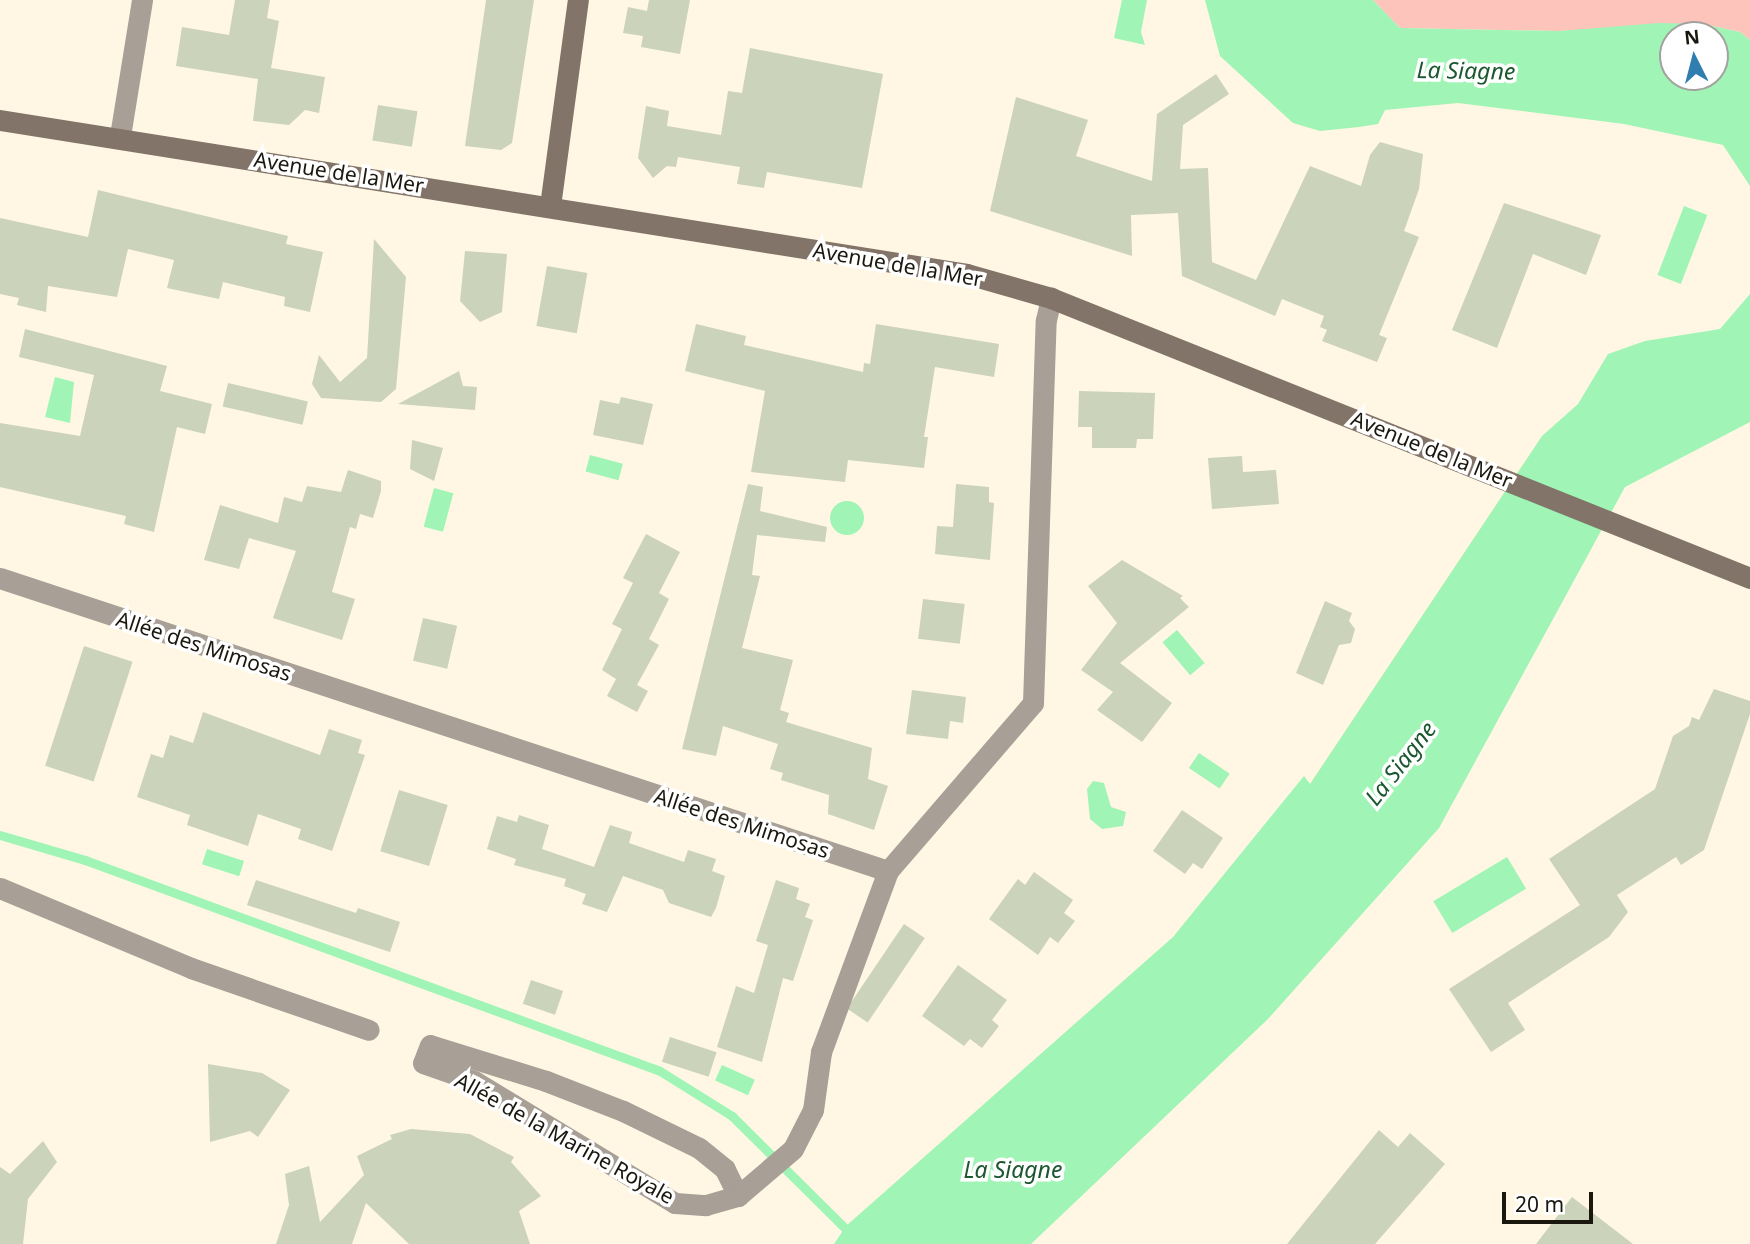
<!DOCTYPE html>
<meta charset="utf-8">
<style>
body{margin:0}
#map{position:relative;width:1750px;height:1244px;overflow:hidden;background:#fff7e3;font-family:"Noto Sans",sans-serif}
div>[style]{position:absolute}
[style*='--x']{left:calc(var(--x)*1px);top:calc(var(--y)*1px);width:calc(var(--w)*1px);rotate:calc(var(--a)*1deg)}
.green>*{inset:0;background:#fcc4ba}
.water>*{inset:0;background:#a0f4b5;transform-origin:0 0}
.round{border-radius:50%}
.stream>*{height:9px;margin:-4.5px;padding:0 4.5px;transform-origin:4.5px;border-radius:4.5px;background:#a0f4b5}
.building>*{inset:0;background:#cbd3ba;transform-origin:0 0}
.street>*{height:21px;margin:-10.5px;padding:0 10.5px;transform-origin:10.5px;border-radius:10.5px;background:#a89f97}
.secondary>*{height:21px;margin:-10.5px;padding:0 10.5px;transform-origin:10.5px;border-radius:10.5px;background:#827469}
span{translate:-50% -50%;white-space:nowrap;text-align:center;line-height:1.15;-webkit-text-stroke:7px #fff;paint-order:stroke}
.street-label{font-size:21px;color:#1a170e}
.water-label{font-size:23px;color:#1b572f;font-style:italic}
.north{position:absolute;left:1659px;top:21px;width:70px;height:70px;box-sizing:border-box;background:#fff;border:2px solid #a3a29f;border-radius:50%;rotate:354deg;font-size:19px;font-weight:700;line-height:28px;text-align:center;color:#1a170e}
.north::after{content:'';display:block;margin:auto;width:24px;height:32px;background:#307db0;clip-path:polygon(50% 0,100% 100%,50% 72%,0 100%)}
.scale{position:absolute;left:1502px;top:1192px;width:91px;height:32px;box-sizing:border-box;border:4px solid #1a170e;border-top:0;padding-left:9px;font-size:21px;line-height:24px;white-space:nowrap;color:#1a170e;-webkit-text-stroke:5px #fff;paint-order:stroke}
</style>
<div id="map">
<div class="green">
<i style="clip-path:polygon(1373px 0,1750px 0,1750px 40px,1740px 32px,1703px 24px,1559px 31px,1400px 28px)"></i>
</div>
<div class="water">
<i style="clip-path:polygon(1122px 0,1147px 0,1141px 32px,1145px 45px,1114px 38px)"></i>
<i style="clip-path:polygon(evenodd,1205px 0,1373px 0,1400px 28px,1559px 31px,1659px 23px,1703px 24px,1740px 32px,1750px 40px,1750px 186px,1723px 145px,1624px 124px,1458px 103px,1385px 110px,1378px 124px,1359px 127px,1320px 131px,1293px 123px,1220px 56px,1205px 0,1673px 35px,1715px 35px,1715px 77px,1673px 77px,1673px 35px)"></i>
<i style="left:1684px;top:206px;width:25px;height:74px;rotate:21deg"></i>
<i style="clip-path:polygon(1750px 294px,1750px 422px,1625px 487px,1439px 828px,1268px 1019px,1031px 1244px,834px 1244px,846px 1226px,1173px 937px,1304px 776px,1310px 784px,1542px 436px,1578px 404px,1608px 354px,1645px 341px,1720px 329px)"></i>
<i style="clip-path:polygon(55px 377px,74px 382px,70px 423px,45px 417px)"></i>
<i style="left:590px;top:455px;width:34px;height:17px;rotate:15deg"></i>
<i style="left:434px;top:488px;width:20px;height:40px;rotate:15deg"></i>
<i class="round" style="left:830px;top:501px;width:34px;height:34px"></i>
<i style="left:1177px;top:630px;width:43px;height:19px;rotate:50deg"></i>
<i style="left:1199px;top:753px;width:37px;height:18px;rotate:34deg"></i>
<i style="clip-path:polygon(1093px 781px,1104px 783px,1111px 807px,1126px 812px,1123px 826px,1102px 829px,1090px 819px,1087px 789px)"></i>
<i style="left:207px;top:849px;width:39px;height:16px;rotate:18deg"></i>
<i style="left:1507px;top:857px;width:37px;height:86px;rotate:59deg"></i>
<i style="left:722px;top:1065px;width:36px;height:17px;rotate:24deg"></i>
</div>
<div class="stream">
<i style="--x:0;--y:835;--w:89;--a:16.4"></i>
<i style="--x:85;--y:860;--w:612;--a:20.15"></i>
<i style="--x:660;--y:1071;--w:85;--a:32"></i>
<i style="--x:732;--y:1116;--w:182;--a:44.8"></i>
</div>
<div class="building">
<i style="clip-path:polygon(235px 0,270px 0,267px 18px,279px 21px,271px 68px,325px 77px,319px 113px,305px 110px,289px 125px,253px 121px,258px 79px,176px 66px,182px 27px,229px 35px)"></i>
<i style="clip-path:polygon(486px 0,534px 0,512px 143px,501px 150px,465px 146px)"></i>
<i style="clip-path:polygon(649px 0,690px 0,680px 54px,641px 47px,643px 36px,623px 33px,628px 7px,647px 11px)"></i>
<i style="clip-path:polygon(750px 48px,883px 74px,862px 188px,767px 172px,764px 188px,737px 184px,740px 167px,678px 157px,676px 167px,667px 166px,653px 178px,638px 158px,646px 106px,669px 111px,667px 126px,721px 135px,728px 91px,742px 93px)"></i>
<i style="clip-path:polygon(1216px 74px,1229px 94px,1183px 125px,1180px 169px,1208px 168px,1212px 262px,1256px 280px,1310px 166px,1361px 186px,1370px 155px,1380px 142px,1423px 154px,1419px 189px,1404px 231px,1419px 237px,1379px 335px,1387px 338px,1377px 362px,1322px 341px,1327px 330px,1320px 327px,1324px 316px,1282px 299px,1275px 316px,1182px 276px,1178px 213px,1131px 215px,1132px 256px,990px 211px,1016px 97px,1088px 120px,1076px 156px,1152px 181px,1157px 114px)"></i>
<i style="left:378px;top:105px;width:40px;height:36px;rotate:9deg"></i>
<i style="clip-path:polygon(98px 190px,288px 236px,286px 244px,323px 252px,310px 312px,284px 306px,285px 297px,223px 282px,219px 299px,167px 288px,174px 260px,128px 249px,117px 297px,48px 286px,46px 312px,17px 305px,19px 298px,0 294px,0 218px,88px 237px)"></i>
<i style="clip-path:polygon(1504px 203px,1601px 235px,1586px 275px,1533px 254px,1497px 348px,1452px 330px)"></i>
<i style="clip-path:polygon(374px 239px,406px 277px,396px 389px,381px 402px,321px 398px,312px 384px,319px 355px,340px 382px,367px 358px)"></i>
<i style="clip-path:polygon(465px 251px,507px 254px,502px 312px,480px 322px,460px 301px)"></i>
<i style="left:547px;top:266px;width:41px;height:61px;rotate:10deg"></i>
<i style="clip-path:polygon(696px 324px,746px 336px,744px 345px,863px 372px,864px 363px,870px 364px,876px 324px,999px 344px,994px 377px,935px 367px,924px 437px,928px 437px,924px 468px,848px 460px,845px 482px,751px 472px,765px 391px,685px 371px)"></i>
<i style="clip-path:polygon(25px 329px,167px 366px,160px 391px,212px 404px,205px 434px,177px 427px,154px 532px,124px 524px,126px 516px,0 487px,0 423px,80px 436px,94px 375px,19px 357px)"></i>
<i style="clip-path:polygon(459px 371px,463px 386px,477px 387px,475px 410px,398px 404px)"></i>
<i style="left:228px;top:383px;width:82px;height:24px;rotate:13deg"></i>
<i style="clip-path:polygon(1079px 391px,1155px 393px,1153px 439px,1137px 439px,1136px 448px,1092px 448px,1092px 427px,1078px 427px)"></i>
<i style="clip-path:polygon(621px 397px,653px 404px,643px 445px,593px 435px,600px 400px,619px 404px)"></i>
<i style="clip-path:polygon(412px 440px,443px 448px,434px 481px,410px 469px)"></i>
<i style="clip-path:polygon(1242px 456px,1243px 472px,1276px 470px,1279px 504px,1212px 509px,1208px 458px)"></i>
<i style="clip-path:polygon(348px 470px,381px 481px,381px 491px,373px 518px,360px 514px,356px 529px,350px 527px,332px 592px,355px 599px,342px 640px,273px 618px,296px 551px,249px 538px,239px 569px,204px 560px,220px 505px,278px 523px,284px 497px,302px 502px,307px 486px,341px 492px)"></i>
<i style="clip-path:polygon(748px 484px,763px 487px,760px 511px,827px 527px,825px 542px,757px 535px,752px 575px,760px 576px,742px 648px,793px 660px,780px 710px,789px 713px,786px 722px,872px 748px,868px 779px,888px 786px,874px 830px,828px 814px,829px 795px,781px 780px,783px 773px,770px 769px,778px 744px,723px 726px,716px 756px,682px 749px)"></i>
<i style="clip-path:polygon(956px 484px,989px 487px,989px 502px,994px 503px,990px 560px,935px 554px,937px 526px,953px 527px)"></i>
<i style="clip-path:polygon(646px 534px,680px 552px,659px 593px,669px 599px,649px 639px,659px 645px,637px 685px,648px 691px,637px 712px,607px 696px,616px 679px,602px 670px,622px 629px,612px 624px,633px 583px,623px 578px)"></i>
<i style="clip-path:polygon(1122px 560px,1183px 596px,1180px 598px,1189px 607px,1120px 663px,1172px 703px,1142px 742px,1097px 710px,1113px 692px,1081px 670px,1117px 623px,1088px 586px)"></i>
<i style="left:923px;top:599px;width:42px;height:40px;rotate:7deg"></i>
<i style="clip-path:polygon(1325px 601px,1352px 613px,1349px 621px,1355px 629px,1351px 643px,1339px 645px,1323px 685px,1296px 673px)"></i>
<i style="left:423px;top:618px;width:35px;height:44px;rotate:13deg"></i>
<i style="left:84px;top:646px;width:51px;height:126px;rotate:18deg"></i>
<i style="clip-path:polygon(1714px 689px,1750px 701px,1750px 714px,1704px 850px,1681px 865px,1676px 857px,1617px 895px,1628px 912px,1609px 937px,1508px 1003px,1525px 1030px,1491px 1052px,1449px 989px,1580px 905px,1549px 859px,1655px 789px,1673px 736px,1689px 726px,1692px 717px,1699px 720px)"></i>
<i style="clip-path:polygon(912px 690px,966px 697px,963px 723px,950px 721px,948px 739px,906px 734px)"></i>
<i style="clip-path:polygon(203px 712px,320px 755px,329px 729px,362px 740px,358px 753px,365px 755px,332px 851px,298px 839px,301px 829px,258px 814px,248px 846px,187px 825px,190px 815px,137px 797px,151px 754px,163px 758px,170px 735px,193px 743px)"></i>
<i style="left:399px;top:790px;width:51px;height:64px;rotate:17deg"></i>
<i style="clip-path:polygon(1182px 810px,1223px 838px,1202px 869px,1193px 863px,1185px 874px,1153px 851px)"></i>
<i style="clip-path:polygon(519px 815px,549px 825px,542px 849px,594px 867px,610px 825px,632px 832px,629px 843px,684px 862px,688px 850px,716px 859px,712px 871px,725px 876px,716px 908px,711px 917px,669px 903px,663px 890px,623px 876px,607px 912px,582px 904px,586px 894px,564px 886px,566px 879px,514px 865px,516px 859px,487px 849px,497px 816px,517px 822px)"></i>
<i style="clip-path:polygon(1034px 872px,1073px 900px,1064px 913px,1075px 921px,1058px 943px,1050px 937px,1038px 955px,989px 919px,1018px 879px,1025px 885px)"></i>
<i style="clip-path:polygon(256px 880px,356px 913px,358px 908px,400px 922px,390px 952px,247px 905px)"></i>
<i style="clip-path:polygon(776px 880px,799px 888px,796px 899px,810px 904px,805px 917px,813px 920px,793px 981px,783px 978px,762px 1062px,717px 1047px,736px 986px,754px 993px,768px 945px,756px 941px)"></i>
<i style="left:904px;top:924px;width:25px;height:102px;rotate:34deg"></i>
<i style="clip-path:polygon(958px 965px,1007px 1000px,992px 1020px,999px 1026px,982px 1048px,970px 1039px,964px 1046px,922px 1016px)"></i>
<i style="left:531px;top:980px;width:34px;height:25px;rotate:19deg"></i>
<i style="left:670px;top:1037px;width:49px;height:26px;rotate:18deg"></i>
<i style="clip-path:polygon(208px 1064px,262px 1073px,290px 1090px,258px 1137px,250px 1131px,210px 1142px)"></i>
<i style="clip-path:polygon(411px 1129px,470px 1134px,514px 1157px,511px 1162px,541px 1196px,519px 1211px,530px 1244px,409px 1244px,366px 1203px,352px 1244px,276px 1244px,289px 1205px,285px 1174px,309px 1166px,320px 1222px,364px 1175px,357px 1156px,392px 1139px,390px 1135px)"></i>
<i style="clip-path:polygon(1379px 1130px,1398px 1147px,1410px 1133px,1445px 1164px,1375px 1244px,1287px 1244px)"></i>
<i style="clip-path:polygon(43px 1141px,57px 1162px,28px 1199px,23px 1244px,0 1244px,0 1167px,10px 1174px)"></i>
<i style="clip-path:polygon(1572px 1197px,1633px 1244px,1536px 1244px)"></i>
</div>
<div class="street">
<i style="--x:120;--y:136;--w:138;--a:-80.8"></i>
<i style="--x:0;--y:578;--w:935;--a:18.26"></i>
<i style="--x:0;--y:888;--w:207;--a:22.7"></i>
<i style="--x:191;--y:968;--w:188;--a:19.2"></i>
<i style="--x:738;--y:1196;--w:30;--a:-116"></i>
<i style="--x:725;--y:1169;--w:33;--a:-141"></i>
<i style="--x:699;--y:1148;--w:85;--a:-154"></i>
<i style="--x:623;--y:1111;--w:83;--a:-158.7"></i>
<i style="--x:546;--y:1081;--w:121;--a:-162.8"></i>
<i style="--x:430;--y:1045;--w:19;--a:111"></i>
<i style="--x:423;--y:1063;--w:54;--a:19.4"></i>
<i style="--x:474;--y:1081;--w:235;--a:31.3"></i>
<i style="--x:675;--y:1203;--w:31;--a:4"></i>
<i style="--x:706;--y:1205;--w:33;--a:-16"></i>
<i style="--x:738;--y:1196;--w:72;--a:-40.5"></i>
<i style="--x:793;--y:1149;--w:44;--a:-62.9"></i>
<i style="--x:813;--y:1110;--w:59;--a:-82.1"></i>
<i style="--x:821;--y:1052;--w:193;--a:-69.7"></i>
<i style="--x:888;--y:871;--w:222;--a:-49.2"></i>
<i style="--x:1033;--y:703;--w:383;--a:-88.1"></i>
<i style="--x:1046;--y:320;--w:23;--a:-77"></i>
</div>
<div class="secondary">
<i style="--x:0;--y:120;--w:979;--a:9.05"></i>
<i style="--x:967;--y:274;--w:87;--a:15.9"></i>
<i style="--x:1051;--y:298;--w:753;--a:21.83"></i>
<i style="--x:550;--y:206;--w:208;--a:-82.3"></i>
</div>
<div class="street-label">
<span style="left:339px;top:172px;rotate:9deg">Avenue de la Mer</span>
<span style="left:898px;top:264px;rotate:10deg">Avenue de la Mer</span>
<span style="left:1432px;top:449px;rotate:22deg">Avenue de la Mer</span>
<span style="left:204px;top:646px;rotate:18deg">Allée des Mimosas</span>
<span style="left:742px;top:823px;rotate:18deg">Allée des Mimosas</span>
<span style="left:565px;top:1138px;rotate:29deg">Allée de la Marine Royale</span>
</div>
<div class="water-label">
<span style="left:1466px;top:70px;rotate:1deg">La Siagne</span>
<span style="left:1400px;top:763px;rotate:-52deg">La Siagne</span>
<span style="left:1013px;top:1169px">La Siagne</span>
</div>
<div class="north">N</div>
<div class="scale">20 m</div>
</div>
